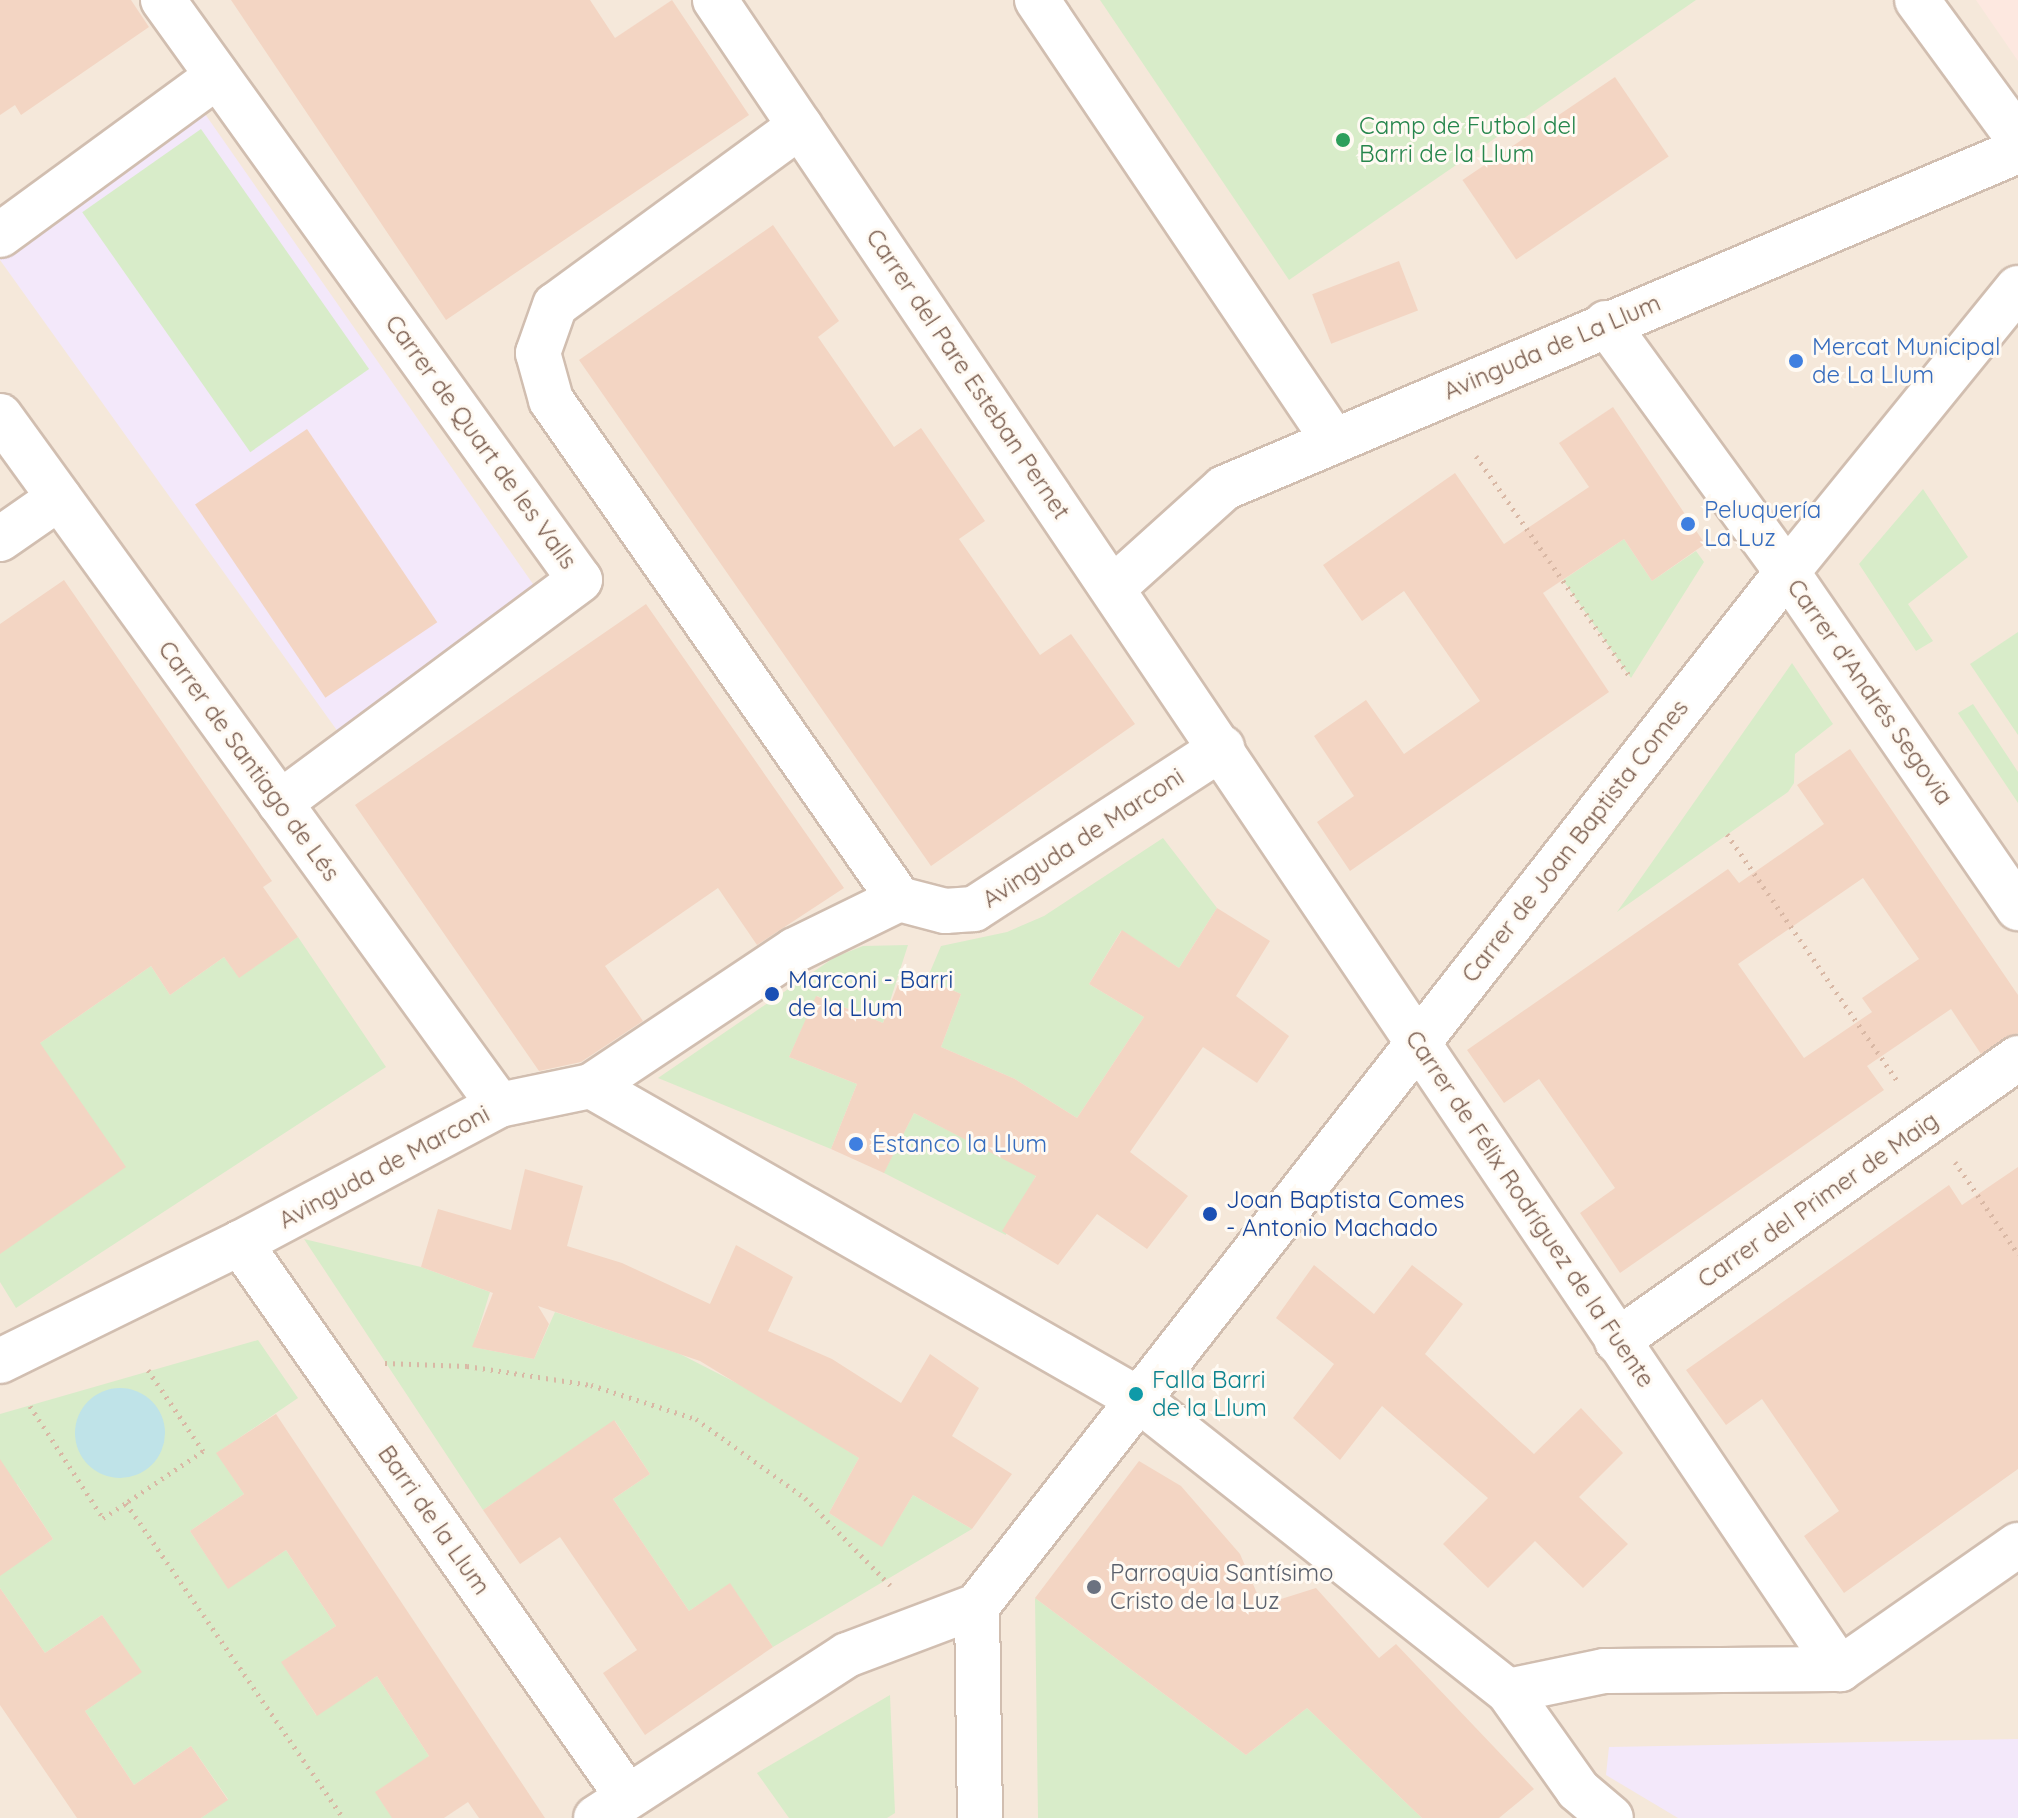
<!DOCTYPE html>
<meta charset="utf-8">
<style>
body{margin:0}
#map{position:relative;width:2018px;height:1818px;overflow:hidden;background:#fdf6ec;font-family:Quicksand,sans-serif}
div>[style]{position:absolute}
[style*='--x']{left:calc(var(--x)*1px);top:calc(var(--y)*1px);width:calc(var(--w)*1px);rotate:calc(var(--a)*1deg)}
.residential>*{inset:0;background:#f5e8da;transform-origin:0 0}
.commercial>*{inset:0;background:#fde8e0}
.education>*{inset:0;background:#f3e8fa}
.green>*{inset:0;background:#d8ecc9;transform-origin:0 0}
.water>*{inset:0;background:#bfe3e8}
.round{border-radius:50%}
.building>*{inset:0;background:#f3d5c3;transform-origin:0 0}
.path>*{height:5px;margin-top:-2.5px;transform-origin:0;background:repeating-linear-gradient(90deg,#d9b8a5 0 2px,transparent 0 8px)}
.roads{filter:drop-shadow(2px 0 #d1beb0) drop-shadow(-2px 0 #d1beb0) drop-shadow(0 2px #d1beb0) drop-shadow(0 -2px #d1beb0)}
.minor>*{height:44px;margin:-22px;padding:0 22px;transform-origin:22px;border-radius:22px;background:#fff}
.dots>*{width:22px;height:22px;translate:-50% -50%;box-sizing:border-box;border:4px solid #fffaf3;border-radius:50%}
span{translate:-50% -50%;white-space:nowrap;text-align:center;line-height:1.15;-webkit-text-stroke:6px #fffaf3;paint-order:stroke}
.leisure-label{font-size:24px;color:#27864d}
.left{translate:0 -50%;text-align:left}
.street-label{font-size:24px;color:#7a5c4d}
.shop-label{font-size:24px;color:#366cbe}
.transit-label{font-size:24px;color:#164399}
.culture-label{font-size:24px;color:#0d838f}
.worship-label{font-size:24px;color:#5b616d}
</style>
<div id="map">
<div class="residential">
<i style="left:0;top:0;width:2018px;height:1818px"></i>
</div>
<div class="commercial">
<i style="clip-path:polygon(1976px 0,2018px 0,2018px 61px)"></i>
</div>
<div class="education">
<i style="clip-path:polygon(205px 114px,542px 597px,341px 736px,0 260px,0 254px)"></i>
<i style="clip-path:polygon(2018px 1739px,2018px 1818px,1678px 1818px,1606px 1775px,1609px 1747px)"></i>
</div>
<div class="green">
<i style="clip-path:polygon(1100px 0,1696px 0,1289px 280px)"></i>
<i style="left:201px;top:129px;width:293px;height:145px;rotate:55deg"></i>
<i style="clip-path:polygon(1923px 489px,1968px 557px,1908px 604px,1933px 641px,1916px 651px,1859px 564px)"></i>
<i style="clip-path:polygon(1624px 539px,1652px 581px,1696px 551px,1704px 562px,1631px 678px,1563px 580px)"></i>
<i style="clip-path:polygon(2018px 632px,2018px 735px,1970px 664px)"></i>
<i style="clip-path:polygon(1792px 663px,1833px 724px,1795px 754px,1794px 783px,1788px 792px,1617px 912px)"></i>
<i style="clip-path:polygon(1973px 704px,2018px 772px,2018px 803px,1958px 713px)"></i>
<i style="clip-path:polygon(1163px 838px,1217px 908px,1179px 968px,1121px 931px,1089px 984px,1144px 1017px,1077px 1118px,1015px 1079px,941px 1047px,961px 994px,927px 979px,941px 946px,1007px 932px,1044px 916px)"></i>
<i style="clip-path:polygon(298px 937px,386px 1067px,16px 1308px,0 1282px,0 1254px,40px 1043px,151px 966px,170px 995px,224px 957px,239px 977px)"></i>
<i style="clip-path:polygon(908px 945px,883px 1023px,817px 996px,789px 1057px,857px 1084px,831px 1149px,658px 1078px,835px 957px,863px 946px)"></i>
<i style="left:914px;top:1113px;width:137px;height:67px;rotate:27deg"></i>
<i style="clip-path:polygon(304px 1239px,421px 1267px,490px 1292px,473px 1347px,534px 1359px,555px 1312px,680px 1354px,774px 1402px,859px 1458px,829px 1513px,882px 1546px,913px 1495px,972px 1529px,773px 1647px,730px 1584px,689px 1611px,613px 1499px,650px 1474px,615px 1421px,483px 1510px)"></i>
<i style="clip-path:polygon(258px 1340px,298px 1398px,217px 1453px,244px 1494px,190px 1531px,228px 1588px,286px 1550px,336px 1626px,282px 1662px,316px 1715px,377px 1676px,429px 1756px,392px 1818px,201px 1818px,228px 1799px,191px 1746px,134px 1785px,85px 1711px,141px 1672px,102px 1615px,45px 1653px,0 1588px,0 1575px,53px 1539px,17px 1484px,0 1495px,0 1414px)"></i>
<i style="clip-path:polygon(1035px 1598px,1246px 1755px,1307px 1708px,1422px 1818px,1038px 1818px)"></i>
<i style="clip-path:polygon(890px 1695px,895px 1813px,887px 1818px,789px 1818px,757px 1773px)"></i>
</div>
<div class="water">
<i class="round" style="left:75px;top:1388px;width:90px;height:90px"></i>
</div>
<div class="building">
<i style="clip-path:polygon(0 0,131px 0,149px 27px,21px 115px,15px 105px,0 115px)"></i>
<i style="clip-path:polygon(231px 0,590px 0,615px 38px,672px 0,749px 115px,446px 320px)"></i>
<i style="left:1615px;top:77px;width:96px;height:184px;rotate:56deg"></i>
<i style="clip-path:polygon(773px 225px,839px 321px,818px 337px,894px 447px,921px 428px,985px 521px,959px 539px,1040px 655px,1071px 634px,1135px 724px,931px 866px,579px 360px)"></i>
<i style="left:1399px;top:261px;width:53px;height:93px;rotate:69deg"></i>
<i style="clip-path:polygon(1613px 407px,1705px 544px,1652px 581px,1624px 539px,1543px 593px,1609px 692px,1350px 871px,1317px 822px,1354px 796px,1314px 736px,1366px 700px,1404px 754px,1480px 701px,1404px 591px,1362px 621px,1323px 565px,1455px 473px,1504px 544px,1589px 487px,1559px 443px)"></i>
<i style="left:307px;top:429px;width:233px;height:135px;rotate:56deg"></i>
<i style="clip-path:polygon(64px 580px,272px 881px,263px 887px,298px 937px,239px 978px,224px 957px,170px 995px,151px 966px,40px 1043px,126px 1167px,0 1254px,0 624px)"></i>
<i style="clip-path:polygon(646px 604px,844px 888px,757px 945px,718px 888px,605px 966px,643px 1021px,581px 1062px,539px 1071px,355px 805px)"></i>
<i style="clip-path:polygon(evenodd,1850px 749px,2018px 995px,2018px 1033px,1981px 1054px,1951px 1009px,1867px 1066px,1884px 1090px,1620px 1273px,1580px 1213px,1615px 1188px,1539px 1079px,1504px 1103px,1467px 1050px,1728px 869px,1739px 883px,1824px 824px,1797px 785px,1850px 749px,1863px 878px,1919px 959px,1862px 998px,1872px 1012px,1804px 1058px,1738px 964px,1863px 878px)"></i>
<i style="clip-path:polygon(1217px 908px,1270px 941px,1236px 996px,1289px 1036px,1257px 1083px,1203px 1047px,1130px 1152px,1188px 1196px,1147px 1249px,1097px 1214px,1058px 1265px,1002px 1231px,1036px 1176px,914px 1113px,884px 1173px,831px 1149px,857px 1084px,789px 1057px,816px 996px,883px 1023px,904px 969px,961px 994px,941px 1047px,1015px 1079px,1077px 1118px,1144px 1017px,1089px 984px,1122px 930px,1179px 968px)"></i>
<i style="clip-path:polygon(2018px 1167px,2018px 1469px,1844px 1593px,1804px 1536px,1839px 1511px,1762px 1399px,1726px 1425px,1686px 1370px,1949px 1185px,1962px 1205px)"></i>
<i style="clip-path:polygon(525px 1169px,583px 1186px,567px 1246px,622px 1263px,710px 1304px,736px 1245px,793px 1277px,768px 1331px,832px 1359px,901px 1403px,930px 1354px,979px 1388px,952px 1436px,1012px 1474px,972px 1529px,913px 1495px,882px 1547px,829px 1513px,859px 1458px,700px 1361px,538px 1306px,549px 1324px,534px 1359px,472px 1347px,493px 1293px,421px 1267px,438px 1209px,511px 1230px)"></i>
<i style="clip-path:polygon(1314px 1265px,1374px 1314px,1412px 1265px,1463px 1304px,1425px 1354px,1534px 1454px,1581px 1408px,1623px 1453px,1579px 1497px,1628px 1544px,1583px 1588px,1535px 1541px,1488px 1588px,1443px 1544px,1488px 1498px,1382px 1406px,1340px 1460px,1293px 1418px,1334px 1364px,1276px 1318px)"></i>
<i style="clip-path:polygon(276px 1414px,545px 1818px,479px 1818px,468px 1802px,444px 1818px,392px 1818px,375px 1792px,429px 1756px,377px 1676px,317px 1716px,281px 1662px,336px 1626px,286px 1550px,228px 1589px,190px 1531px,244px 1494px,216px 1453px)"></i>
<i style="clip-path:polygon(614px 1420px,650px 1474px,613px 1499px,689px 1611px,730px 1583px,773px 1647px,645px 1735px,603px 1673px,637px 1650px,560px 1537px,520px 1564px,483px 1510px)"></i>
<i style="clip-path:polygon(0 1459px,53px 1539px,0 1576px)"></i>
<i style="clip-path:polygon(1139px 1461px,1181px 1486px,1240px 1554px,1262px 1605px,1316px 1588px,1379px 1658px,1396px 1644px,1534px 1789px,1499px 1818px,1422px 1818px,1307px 1708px,1246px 1755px,1035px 1598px)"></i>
<i style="clip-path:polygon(0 1588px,45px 1653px,102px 1615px,142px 1672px,85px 1711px,134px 1785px,191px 1746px,228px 1800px,201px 1818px,77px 1818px,0 1705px)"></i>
</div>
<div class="path">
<i style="--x:1476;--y:456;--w:271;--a:55.1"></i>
<i style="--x:1727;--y:834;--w:303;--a:55.4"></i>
<i style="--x:1955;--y:1162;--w:112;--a:55.6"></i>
<i style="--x:385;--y:1363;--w:82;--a:2.1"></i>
<i style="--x:467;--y:1366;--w:125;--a:8.7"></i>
<i style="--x:591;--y:1385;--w:110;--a:17.9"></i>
<i style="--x:696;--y:1419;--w:135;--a:35.9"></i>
<i style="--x:805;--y:1498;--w:122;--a:45.7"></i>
<i style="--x:148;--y:1370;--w:98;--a:55.8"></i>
<i style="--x:203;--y:1451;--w:93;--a:146"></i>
<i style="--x:126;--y:1503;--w:383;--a:55.4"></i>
<i style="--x:30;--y:1406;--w:134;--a:56.9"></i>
<i style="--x:103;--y:1518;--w:27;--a:-33"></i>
</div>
<div class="roads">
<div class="minor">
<i style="--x:163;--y:0;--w:714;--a:54.29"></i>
<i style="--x:580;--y:580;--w:374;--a:143.4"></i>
<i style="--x:715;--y:0;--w:2013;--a:56.02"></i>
<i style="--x:1037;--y:0;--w:532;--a:56.04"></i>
<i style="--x:1917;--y:0;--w:171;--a:53.8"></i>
<i style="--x:800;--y:126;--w:303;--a:143.8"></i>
<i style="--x:555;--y:305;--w:51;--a:109.5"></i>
<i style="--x:538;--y:353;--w:49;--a:74.5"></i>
<i style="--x:551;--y:400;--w:608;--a:55.11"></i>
<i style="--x:0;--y:235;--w:269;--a:-36.2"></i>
<i style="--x:1606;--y:323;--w:308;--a:54"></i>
<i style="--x:1787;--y:572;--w:408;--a:55.5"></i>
<i style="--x:0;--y:416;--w:851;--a:54.09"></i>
<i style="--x:0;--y:539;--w:72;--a:-34.8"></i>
<i style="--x:1113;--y:588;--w:149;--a:-42"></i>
<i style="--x:1224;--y:488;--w:863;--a:-23"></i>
<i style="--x:591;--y:1086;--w:630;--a:29.78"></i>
<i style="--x:1138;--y:1399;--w:471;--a:38.3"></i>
<i style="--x:1508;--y:1691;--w:121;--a:54.7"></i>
<i style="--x:1578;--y:1790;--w:43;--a:40.3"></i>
<i style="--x:240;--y:1243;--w:675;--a:55.01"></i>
<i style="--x:1617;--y:1341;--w:491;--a:-35.2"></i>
<i style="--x:0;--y:1361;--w:267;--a:-26.2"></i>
<i style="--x:240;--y:1243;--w:293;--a:-28"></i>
<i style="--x:499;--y:1105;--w:94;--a:-11.7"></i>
<i style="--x:591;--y:1086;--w:245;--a:-33.7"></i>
<i style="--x:795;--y:950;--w:116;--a:-26.1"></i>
<i style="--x:899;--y:899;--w:48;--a:14.6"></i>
<i style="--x:945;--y:911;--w:29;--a:-4"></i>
<i style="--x:974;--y:909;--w:296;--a:-33"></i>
<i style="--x:977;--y:1606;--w:212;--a:89.2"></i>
<i style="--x:1508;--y:1691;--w:98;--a:-11.8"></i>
<i style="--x:1604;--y:1671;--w:236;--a:-0.5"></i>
<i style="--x:1840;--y:1669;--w:217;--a:-34.9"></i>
<i style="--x:596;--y:1818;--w:299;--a:-33"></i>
<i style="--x:847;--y:1655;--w:139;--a:-20.7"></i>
<i style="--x:977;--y:1606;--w:1313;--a:-51.93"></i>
<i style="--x:1787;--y:572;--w:366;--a:-50.9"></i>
</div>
</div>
<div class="dots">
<i style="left:1343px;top:140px;background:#2e9e5b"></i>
<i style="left:1796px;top:361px;background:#3f7fe0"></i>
<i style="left:1688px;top:524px;background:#3f7fe0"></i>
<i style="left:772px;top:994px;background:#1a4fb4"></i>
<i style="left:856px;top:1144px;background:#3f7fe0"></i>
<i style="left:1210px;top:1214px;background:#1a4fb4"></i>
<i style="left:1136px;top:1394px;background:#0f9aa8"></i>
<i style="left:1094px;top:1587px;background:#6b7280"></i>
</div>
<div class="leisure-label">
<span class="left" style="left:1359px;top:140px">Camp de Futbol del<br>Barri de la Llum</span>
</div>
<div class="street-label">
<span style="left:1552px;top:347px;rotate:-23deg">Avinguda de La Llum</span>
<span style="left:968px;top:374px;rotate:56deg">Carrer del Pare Esteban Pernet</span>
<span style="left:481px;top:442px;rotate:54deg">Carrer de Quart de les Valls</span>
<span style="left:1870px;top:692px;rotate:55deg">Carrer d'Andrés Segovia</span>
<span style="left:249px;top:761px;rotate:54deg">Carrer de Santiago de Lés</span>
<span style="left:1083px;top:838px;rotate:-33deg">Avinguda de Marconi</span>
<span style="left:1575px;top:841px;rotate:-52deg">Carrer de Joan Baptista Comes</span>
<span style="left:384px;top:1167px;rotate:-28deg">Avinguda de Marconi</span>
<span style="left:1818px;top:1200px;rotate:-35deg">Carrer del Primer de Maig</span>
<span style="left:1530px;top:1209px;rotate:56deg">Carrer de Félix Rodríguez de la Fuente</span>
<span style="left:434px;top:1520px;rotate:55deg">Barri de la Llum</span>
</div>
<div class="shop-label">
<span class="left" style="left:1812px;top:361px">Mercat Municipal<br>de La Llum</span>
<span class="left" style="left:1704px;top:524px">Peluquería<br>La Luz</span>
<span class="left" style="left:872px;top:1144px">Estanco la Llum</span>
</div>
<div class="transit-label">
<span class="left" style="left:788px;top:994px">Marconi - Barri<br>de la Llum</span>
<span class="left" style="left:1226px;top:1214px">Joan Baptista Comes<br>- Antonio Machado</span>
</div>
<div class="culture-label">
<span class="left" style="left:1152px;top:1394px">Falla Barri<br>de la Llum</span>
</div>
<div class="worship-label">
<span class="left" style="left:1110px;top:1587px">Parroquia Santísimo<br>Cristo de la Luz</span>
</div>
</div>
